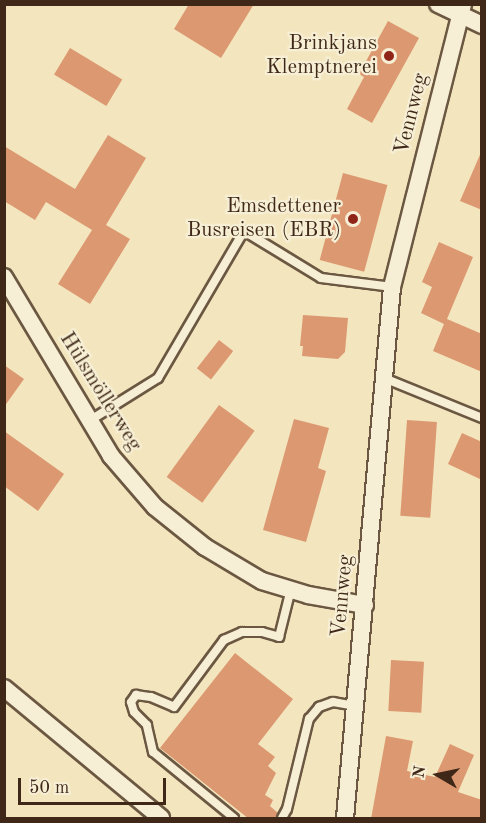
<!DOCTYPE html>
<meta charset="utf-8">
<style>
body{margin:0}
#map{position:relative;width:486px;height:823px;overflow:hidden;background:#f3e6be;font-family:"Old Standard TT",serif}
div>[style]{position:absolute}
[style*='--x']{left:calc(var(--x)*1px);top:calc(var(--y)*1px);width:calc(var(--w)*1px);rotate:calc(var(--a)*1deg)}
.building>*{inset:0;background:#dc9871;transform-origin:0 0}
.roads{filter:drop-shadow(2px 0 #6c5842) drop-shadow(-2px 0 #6c5842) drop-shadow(0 2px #6c5842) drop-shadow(0 -2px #6c5842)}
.lane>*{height:8px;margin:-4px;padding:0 4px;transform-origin:4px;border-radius:4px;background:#f7efd5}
.street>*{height:16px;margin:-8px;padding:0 8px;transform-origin:8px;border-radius:8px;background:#f7efd5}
.dots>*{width:16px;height:16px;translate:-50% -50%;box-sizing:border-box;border:3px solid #f7efd5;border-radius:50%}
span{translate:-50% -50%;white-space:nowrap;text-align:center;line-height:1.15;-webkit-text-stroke:4.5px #f7efd5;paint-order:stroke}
.poi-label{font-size:21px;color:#3f2818}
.right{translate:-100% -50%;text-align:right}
.street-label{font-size:21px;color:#3f2818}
.frame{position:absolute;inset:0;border:6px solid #3f2818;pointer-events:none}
.north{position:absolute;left:408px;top:745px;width:60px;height:60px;-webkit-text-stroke:4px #f7efd5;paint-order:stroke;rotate:279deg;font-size:16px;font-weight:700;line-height:24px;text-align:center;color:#3f2818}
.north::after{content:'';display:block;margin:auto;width:21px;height:27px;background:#3f2818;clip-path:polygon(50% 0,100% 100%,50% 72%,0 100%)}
.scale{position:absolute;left:18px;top:778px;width:148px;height:27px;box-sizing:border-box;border:3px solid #3f2818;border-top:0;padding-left:8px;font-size:18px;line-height:21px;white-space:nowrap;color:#3f2818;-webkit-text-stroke:4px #f7efd5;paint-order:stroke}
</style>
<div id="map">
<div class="building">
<i style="clip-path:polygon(189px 4px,254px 4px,221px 58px,174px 29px)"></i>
<i style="clip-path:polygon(388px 21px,419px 38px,372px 123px,347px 109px,364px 77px,359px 74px)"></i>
<i style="left:70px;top:48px;width:61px;height:31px;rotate:31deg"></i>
<i style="clip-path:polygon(108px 135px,146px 158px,106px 225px,130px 239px,90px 304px,58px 284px,92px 230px,46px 202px,35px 220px,4px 201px,4px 146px,75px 189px)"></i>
<i style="clip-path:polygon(482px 150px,482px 210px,460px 201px)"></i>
<i style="left:343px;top:173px;width:46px;height:90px;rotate:15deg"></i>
<i style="clip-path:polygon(439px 242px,473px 257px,447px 319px,482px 334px,482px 372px,433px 351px,444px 324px,421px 313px,432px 287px,422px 282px)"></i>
<i style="clip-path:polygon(303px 315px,348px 318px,345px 352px,338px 359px,302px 356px,303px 346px,300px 346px)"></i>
<i style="left:219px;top:340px;width:18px;height:36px;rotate:38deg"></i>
<i style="clip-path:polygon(4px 365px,24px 379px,4px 407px)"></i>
<i style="left:219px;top:405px;width:44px;height:89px;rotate:36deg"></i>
<i style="clip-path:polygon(294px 419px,329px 428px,318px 468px,326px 471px,306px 542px,263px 530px)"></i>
<i style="left:407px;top:420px;width:30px;height:96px;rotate:4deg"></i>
<i style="clip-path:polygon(4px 431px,64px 474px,38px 511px,4px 486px)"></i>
<i style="clip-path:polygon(462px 433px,482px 442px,482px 480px,448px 464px)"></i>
<i style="clip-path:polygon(235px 653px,293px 699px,258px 744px,275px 757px,268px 766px,276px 773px,265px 795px,273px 800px,270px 806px,278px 813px,276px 819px,249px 819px,160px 748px)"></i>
<i style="left:391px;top:660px;width:33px;height:51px;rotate:3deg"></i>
<i style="clip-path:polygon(386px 736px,413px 741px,407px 771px,435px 777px,450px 744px,474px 755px,458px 792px,482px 800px,482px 819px,371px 819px)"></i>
</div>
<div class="roads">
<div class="lane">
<i style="--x:384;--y:378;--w:106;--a:22.2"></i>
<i style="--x:89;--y:421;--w:81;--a:-31.9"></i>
<i style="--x:158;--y:378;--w:170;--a:-59.7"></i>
<i style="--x:244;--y:231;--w:90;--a:31.4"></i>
<i style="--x:321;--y:278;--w:72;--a:7.2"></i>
<i style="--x:234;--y:818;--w:104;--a:-140.8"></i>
<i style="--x:153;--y:752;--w:28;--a:-103"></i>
<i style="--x:147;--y:725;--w:18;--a:-135"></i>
<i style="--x:134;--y:712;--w:10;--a:-107"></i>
<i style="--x:131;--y:702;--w:9;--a:-54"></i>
<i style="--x:136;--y:695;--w:15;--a:8"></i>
<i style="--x:151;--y:697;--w:25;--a:23"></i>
<i style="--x:174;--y:707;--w:84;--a:-53.3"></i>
<i style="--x:224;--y:640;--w:20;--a:-24"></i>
<i style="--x:242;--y:632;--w:20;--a:0"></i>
<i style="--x:262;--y:632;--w:18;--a:16"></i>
<i style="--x:279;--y:637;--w:49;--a:-76"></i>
<i style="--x:282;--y:818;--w:10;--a:-61"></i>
<i style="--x:287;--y:809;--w:93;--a:-76.3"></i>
<i style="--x:309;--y:719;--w:16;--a:-50"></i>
<i style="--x:319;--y:707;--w:15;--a:-20"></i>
<i style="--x:333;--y:702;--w:22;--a:10"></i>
</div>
<div class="street">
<i style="--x:438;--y:4;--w:49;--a:25.5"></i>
<i style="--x:4;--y:277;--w:209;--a:59.1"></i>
<i style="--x:111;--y:456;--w:67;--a:49.2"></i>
<i style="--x:155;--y:507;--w:64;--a:38.7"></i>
<i style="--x:205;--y:547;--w:66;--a:30.8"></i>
<i style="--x:262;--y:581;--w:48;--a:16.9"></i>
<i style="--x:308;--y:595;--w:58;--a:10"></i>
<i style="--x:4;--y:688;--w:204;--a:39.6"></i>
<i style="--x:345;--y:818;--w:533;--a:-84.94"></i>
<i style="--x:392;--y:287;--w:292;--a:-75.9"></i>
</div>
</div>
<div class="dots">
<i style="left:389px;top:56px;background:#8f2418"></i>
<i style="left:353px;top:219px;background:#8f2418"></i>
</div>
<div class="poi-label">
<span class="right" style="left:377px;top:56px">Brinkjans<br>Klemptnerei</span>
<span class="right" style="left:341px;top:219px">Emsdettener<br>Busreisen (EBR)</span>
</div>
<div class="street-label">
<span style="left:412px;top:114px;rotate:-76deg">Vennweg</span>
<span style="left:100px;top:392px;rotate:58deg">Hülsmöllerweg</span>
<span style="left:343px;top:596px;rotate:-85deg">Vennweg</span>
</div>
<div class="frame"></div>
<div class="north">N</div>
<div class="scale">50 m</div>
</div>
